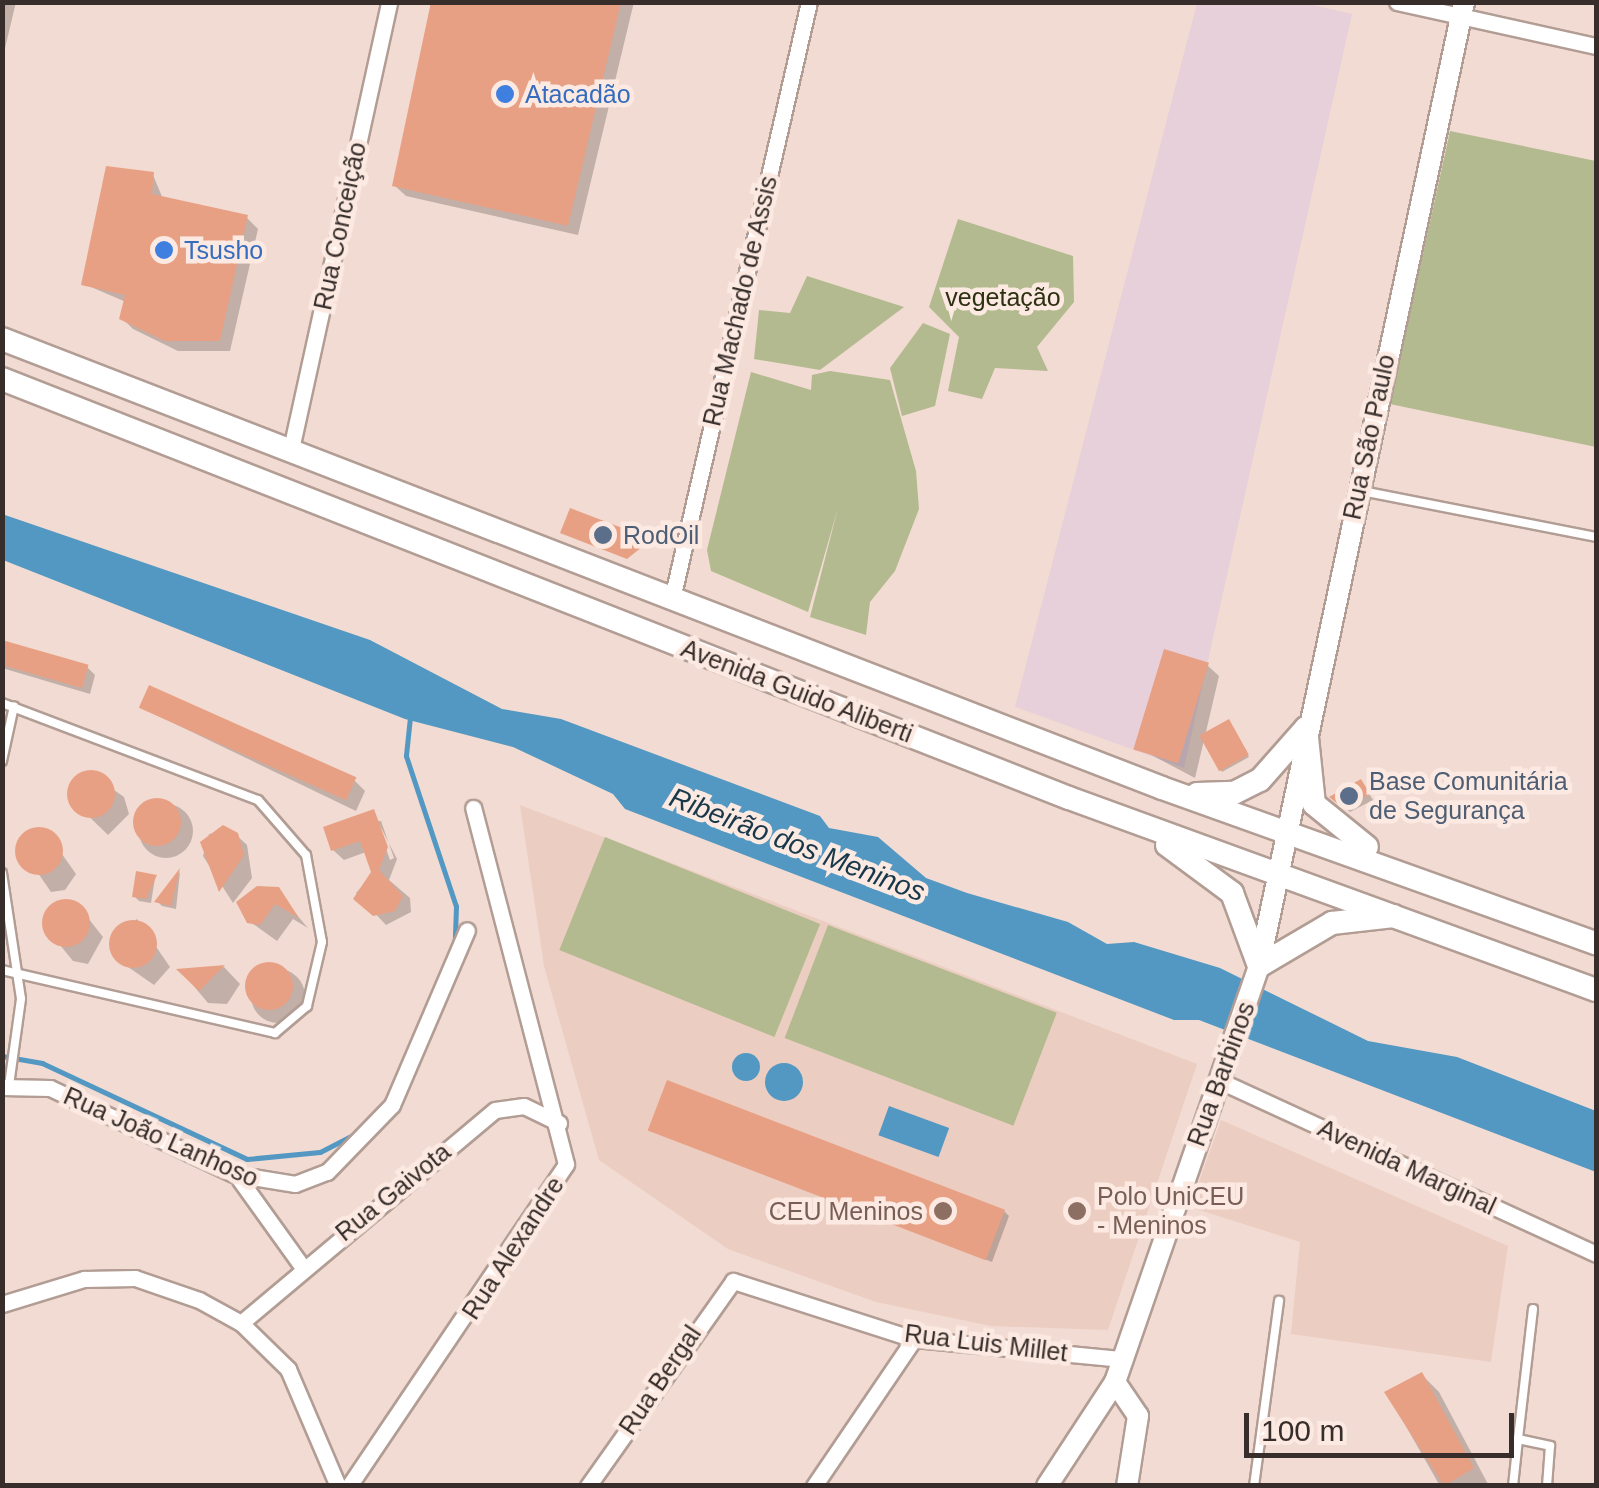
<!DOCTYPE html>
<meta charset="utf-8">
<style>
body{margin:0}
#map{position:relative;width:1599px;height:1488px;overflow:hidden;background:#f2dbd2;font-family:Arial,sans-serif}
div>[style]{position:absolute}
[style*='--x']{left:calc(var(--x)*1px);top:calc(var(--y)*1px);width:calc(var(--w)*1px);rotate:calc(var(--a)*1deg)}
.industrial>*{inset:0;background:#e7d0da}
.built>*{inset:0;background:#eccdc1}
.green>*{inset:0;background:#b3ba8f;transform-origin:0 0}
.water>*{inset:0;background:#5298c2;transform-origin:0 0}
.round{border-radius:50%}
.shadow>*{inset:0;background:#0003}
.stream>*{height:5px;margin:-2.5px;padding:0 2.5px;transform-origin:2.5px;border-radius:2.5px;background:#5298c2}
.building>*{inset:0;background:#e8a084;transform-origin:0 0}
.roads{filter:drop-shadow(2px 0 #b29d94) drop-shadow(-2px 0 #b29d94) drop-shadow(0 2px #b29d94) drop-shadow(0 -2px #b29d94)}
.lane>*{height:8px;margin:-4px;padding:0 4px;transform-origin:4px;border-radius:4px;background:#fff}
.street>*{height:15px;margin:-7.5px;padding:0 7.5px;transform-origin:7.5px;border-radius:7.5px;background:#fff}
.secondary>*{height:20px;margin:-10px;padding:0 10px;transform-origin:10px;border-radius:10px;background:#fff}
.primary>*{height:22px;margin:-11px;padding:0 11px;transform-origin:11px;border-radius:11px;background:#fff}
.dots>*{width:28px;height:28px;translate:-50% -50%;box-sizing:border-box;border:5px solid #fceae2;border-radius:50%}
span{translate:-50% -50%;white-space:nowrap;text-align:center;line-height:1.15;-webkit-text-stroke:9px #fceae2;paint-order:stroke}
.shop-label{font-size:25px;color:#366cbe}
.left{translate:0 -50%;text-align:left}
.street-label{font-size:25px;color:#372e2b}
.park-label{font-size:25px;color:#2d3112}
.service-label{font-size:25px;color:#4e5e75}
.education-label{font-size:25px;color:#785e54}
.right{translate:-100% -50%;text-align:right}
.water-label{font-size:28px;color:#18384a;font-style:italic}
.frame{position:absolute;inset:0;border:5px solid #372e2b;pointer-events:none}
.scale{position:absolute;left:1244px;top:1413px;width:270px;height:45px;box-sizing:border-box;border:5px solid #372e2b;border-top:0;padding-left:12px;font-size:30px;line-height:35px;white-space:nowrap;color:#372e2b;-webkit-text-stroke:8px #fceae2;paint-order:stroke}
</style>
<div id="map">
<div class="industrial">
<i style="clip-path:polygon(1197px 3px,1304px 3px,1352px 14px,1184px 768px,1015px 707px)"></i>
</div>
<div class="built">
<i style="clip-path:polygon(520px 805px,1197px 1064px,1108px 1330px,991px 1326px,876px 1302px,728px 1249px,599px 1160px,544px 966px)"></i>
<i style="clip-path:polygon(1221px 1120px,1508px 1246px,1491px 1362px,1291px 1334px,1300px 1242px,1190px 1207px)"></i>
</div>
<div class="green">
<i style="clip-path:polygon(1450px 131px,1596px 161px,1596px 447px,1390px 404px)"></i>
<i style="clip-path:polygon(958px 219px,1073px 256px,1074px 302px,1037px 347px,1048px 371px,995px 368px,982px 399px,948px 391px,959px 337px,929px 307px)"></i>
<i style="clip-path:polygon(807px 276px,904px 307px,820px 370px,754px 359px,759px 310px,790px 313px)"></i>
<i style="clip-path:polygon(923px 323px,950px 334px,935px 406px,902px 416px,890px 368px)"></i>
<i style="clip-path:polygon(830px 371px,890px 380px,916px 471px,919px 509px,895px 571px,870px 602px,866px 635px,810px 617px,838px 508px,808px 612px,711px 571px,707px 550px,751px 372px,811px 390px,812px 375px)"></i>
<i style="left:605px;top:837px;width:232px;height:122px;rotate:22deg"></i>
<i style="left:828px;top:925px;width:245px;height:121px;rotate:21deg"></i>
</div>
<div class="water">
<i style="clip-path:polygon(2px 514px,370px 640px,502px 709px,561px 719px,820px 816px,829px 828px,878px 837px,926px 878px,967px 893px,1068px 922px,1107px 944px,1134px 942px,1220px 968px,1368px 1041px,1457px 1057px,1596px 1111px,1596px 1172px,1199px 1020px,1174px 1020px,625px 809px,613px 794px,513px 747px,405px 719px,3px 560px)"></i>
<i class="round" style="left:732px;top:1053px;width:28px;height:28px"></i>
<i class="round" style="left:765px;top:1063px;width:38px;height:38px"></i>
<i style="left:889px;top:1106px;width:64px;height:31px;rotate:20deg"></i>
</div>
<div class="shadow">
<i style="clip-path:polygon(2px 2px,16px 2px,2px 61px)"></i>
<i style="clip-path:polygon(434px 2px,634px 2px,578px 235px,406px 196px,394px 185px)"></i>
<i style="clip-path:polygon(153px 175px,163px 199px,247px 218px,258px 229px,230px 351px,178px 351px,133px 329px,122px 318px,126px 302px,84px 284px)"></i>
<i style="clip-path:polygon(2px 642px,87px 667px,95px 675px,90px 694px,2px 668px)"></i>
<i style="clip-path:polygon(1207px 665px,1219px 676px,1205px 736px,1231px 724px,1249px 757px,1222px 772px,1204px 740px,1195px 778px,1142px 750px)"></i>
<i style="clip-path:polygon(142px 708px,354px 780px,365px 791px,356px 811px)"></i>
<i style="clip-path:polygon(88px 772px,124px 797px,129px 814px,108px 835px,72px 800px)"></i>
<i style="clip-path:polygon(1365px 787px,1373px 800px,1350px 812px,1333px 798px)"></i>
<i class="round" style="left:139px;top:804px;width:54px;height:54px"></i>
<i style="clip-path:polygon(evenodd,373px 812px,397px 859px,389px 880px,410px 898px,411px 912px,386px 925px,356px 893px,374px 873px,366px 852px,344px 860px,333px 850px,373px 812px,376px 821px,381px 821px,394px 858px,390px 860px,376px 821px)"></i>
<i style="clip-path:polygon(45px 830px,76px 874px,65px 890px,51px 892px,20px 847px)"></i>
<i style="clip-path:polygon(233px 832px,247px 845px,252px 878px,233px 903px,203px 856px,209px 834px)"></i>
<i style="clip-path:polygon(180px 872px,176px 909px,162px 906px,158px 902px)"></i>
<i style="clip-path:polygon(155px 878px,151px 903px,139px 901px,134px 896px)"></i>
<i style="clip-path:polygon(273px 887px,308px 928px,293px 919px,277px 941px,249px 921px)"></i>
<i style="clip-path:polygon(63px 901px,77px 904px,103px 937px,88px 964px,73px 961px,47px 929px)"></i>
<i style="clip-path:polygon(137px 919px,170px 967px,154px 985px,118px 960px,113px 937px)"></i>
<i style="clip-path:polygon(224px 967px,240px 984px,227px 1004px,208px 1003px,181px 971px)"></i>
<i class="round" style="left:251px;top:969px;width:54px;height:54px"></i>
<i style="clip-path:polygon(650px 1130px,1004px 1211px,1009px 1216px,992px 1262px)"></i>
<i style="clip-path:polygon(1422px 1375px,1439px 1392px,1489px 1486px,1440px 1486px,1387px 1393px)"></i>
</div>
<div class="stream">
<i style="--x:410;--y:717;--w:39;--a:96"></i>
<i style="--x:406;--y:756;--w:158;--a:71.6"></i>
<i style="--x:456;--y:906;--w:37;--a:92"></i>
<i style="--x:2;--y:1056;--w:41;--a:9.9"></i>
<i style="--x:42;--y:1063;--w:226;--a:25.1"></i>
<i style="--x:247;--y:1159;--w:73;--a:-5.5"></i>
<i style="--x:320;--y:1152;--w:42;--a:-27.2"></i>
</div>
<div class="building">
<i style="clip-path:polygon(431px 2px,621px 2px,568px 226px,392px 186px)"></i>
<i style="clip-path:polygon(106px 166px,154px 172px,152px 194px,248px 215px,220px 341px,165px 341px,119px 319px,125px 295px,81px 285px)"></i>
<i style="clip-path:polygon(570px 508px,646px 537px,642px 547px,627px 559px,560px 533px)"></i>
<i style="left:2px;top:640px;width:90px;height:24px;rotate:16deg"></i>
<i style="left:1164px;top:649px;width:47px;height:105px;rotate:17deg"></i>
<i style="left:149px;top:685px;width:227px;height:25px;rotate:24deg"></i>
<i style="left:1229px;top:719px;width:41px;height:34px;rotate:61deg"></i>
<i class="round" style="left:67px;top:770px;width:48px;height:48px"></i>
<i style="clip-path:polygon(1361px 779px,1370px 794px,1344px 809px,1329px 797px)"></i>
<i class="round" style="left:133px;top:798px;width:48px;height:48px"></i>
<i style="clip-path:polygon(374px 809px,388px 847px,379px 870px,403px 896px,395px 911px,373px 916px,353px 899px,371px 872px,360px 841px,331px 851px,323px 827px)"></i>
<i style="clip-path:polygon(223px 825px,238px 833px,244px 855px,219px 892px,200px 842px)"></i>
<i class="round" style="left:15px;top:827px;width:48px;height:48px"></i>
<i style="clip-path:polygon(180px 868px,171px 906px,154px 902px)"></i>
<i style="clip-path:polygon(136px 871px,157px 875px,146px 899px,132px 897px)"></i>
<i style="clip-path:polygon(257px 886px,279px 887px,299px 918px,275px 904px,260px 925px,247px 923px,236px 902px)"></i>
<i class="round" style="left:42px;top:899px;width:48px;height:48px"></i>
<i class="round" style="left:109px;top:920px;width:48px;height:48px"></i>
<i class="round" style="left:245px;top:962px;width:48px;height:48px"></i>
<i style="clip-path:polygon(225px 965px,199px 991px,176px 969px)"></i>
<i style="left:667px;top:1080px;width:362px;height:54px;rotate:21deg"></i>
<i style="clip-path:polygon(1422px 1372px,1474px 1468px,1444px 1486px,1384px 1392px)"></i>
</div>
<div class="roads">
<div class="lane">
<i style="--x:1362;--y:491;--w:238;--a:11.1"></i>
<i style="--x:2;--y:703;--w:274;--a:20.8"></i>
<i style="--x:258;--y:800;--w:73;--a:48.9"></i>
<i style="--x:306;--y:855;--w:88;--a:79.6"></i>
<i style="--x:322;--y:942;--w:66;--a:103.2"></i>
<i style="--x:307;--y:1006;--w:42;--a:139.8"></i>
<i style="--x:275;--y:1033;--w:280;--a:-167"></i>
<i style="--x:2;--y:761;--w:56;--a:-77.7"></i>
<i style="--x:2;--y:873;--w:127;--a:81.4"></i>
<i style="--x:21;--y:999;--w:87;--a:97.9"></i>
<i style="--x:1533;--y:1309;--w:131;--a:96.6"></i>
<i style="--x:1518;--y:1439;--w:33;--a:12"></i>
<i style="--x:1550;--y:1446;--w:40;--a:94.3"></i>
<i style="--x:1254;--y:1486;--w:187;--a:-82.3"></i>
<i style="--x:1513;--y:1486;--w:47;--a:-83.9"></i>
</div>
<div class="street">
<i style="--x:1397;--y:2;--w:204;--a:12.5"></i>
<i style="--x:291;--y:449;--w:458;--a:-77.6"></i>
<i style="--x:672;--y:599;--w:613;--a:-77.08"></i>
<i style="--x:1218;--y:1080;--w:416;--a:24.7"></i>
<i style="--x:2;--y:1087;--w:48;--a:1.2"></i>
<i style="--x:50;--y:1088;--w:203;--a:25.1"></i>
<i style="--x:234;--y:1174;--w:62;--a:9.3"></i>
<i style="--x:295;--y:1184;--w:34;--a:-21"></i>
<i style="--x:327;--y:1172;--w:93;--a:-45.9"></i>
<i style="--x:392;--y:1105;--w:190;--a:-66.8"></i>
<i style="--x:240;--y:1180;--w:105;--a:54.3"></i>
<i style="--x:2;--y:1304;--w:86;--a:-17"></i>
<i style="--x:84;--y:1279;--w:51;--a:-1.1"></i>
<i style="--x:135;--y:1278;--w:68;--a:19"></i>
<i style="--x:199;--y:1300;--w:48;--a:28.7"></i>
<i style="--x:241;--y:1323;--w:66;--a:44.4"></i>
<i style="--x:288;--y:1369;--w:127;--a:66.9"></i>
<i style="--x:241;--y:1323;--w:331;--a:-40"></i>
<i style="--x:495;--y:1110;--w:29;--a:-8"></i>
<i style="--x:524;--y:1106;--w:39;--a:26"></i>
<i style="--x:349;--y:1486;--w:388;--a:-56"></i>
<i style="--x:566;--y:1164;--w:368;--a:-104.6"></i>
<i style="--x:588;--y:1486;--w:251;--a:-54.7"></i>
<i style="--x:733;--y:1281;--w:190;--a:17.8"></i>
<i style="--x:914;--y:1339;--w:210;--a:5.5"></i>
<i style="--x:814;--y:1486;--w:178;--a:-55.8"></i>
</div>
<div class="secondary">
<i style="--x:1115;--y:1382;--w:41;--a:55.9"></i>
<i style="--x:1138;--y:1416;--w:71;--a:98.9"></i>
<i style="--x:1047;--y:1486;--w:124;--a:-56.8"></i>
<i style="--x:1115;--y:1382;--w:440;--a:-70.9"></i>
<i style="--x:1259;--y:966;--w:986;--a:-77.99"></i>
</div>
<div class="primary">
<i style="--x:2;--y:339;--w:1244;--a:21.16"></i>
<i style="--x:1162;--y:788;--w:461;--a:19.7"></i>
<i style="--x:2;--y:379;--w:1146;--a:21.44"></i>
<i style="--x:1069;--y:798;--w:561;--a:20.02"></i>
<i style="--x:1306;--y:728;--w:76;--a:84"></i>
<i style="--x:1314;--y:804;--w:68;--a:39.1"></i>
<i style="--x:1197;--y:794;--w:37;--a:-2"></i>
<i style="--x:1234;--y:793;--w:29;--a:-27"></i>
<i style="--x:1260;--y:780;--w:69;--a:-48.5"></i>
<i style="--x:1167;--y:845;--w:81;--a:36.4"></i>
<i style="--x:1232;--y:893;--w:78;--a:69.7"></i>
<i style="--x:1259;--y:966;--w:85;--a:-30.5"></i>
<i style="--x:1332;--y:923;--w:62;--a:-6.4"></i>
</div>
</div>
<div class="dots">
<i style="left:505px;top:94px;background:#3f7fe0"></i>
<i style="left:164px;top:250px;background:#3f7fe0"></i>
<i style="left:603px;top:535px;background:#5c6f8a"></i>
<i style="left:1349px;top:796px;background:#5c6f8a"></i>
<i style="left:943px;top:1211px;background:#8d6e63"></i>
<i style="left:1077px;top:1211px;background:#8d6e63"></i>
</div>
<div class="shop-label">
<span class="left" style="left:525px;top:94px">Atacadão</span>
<span class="left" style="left:184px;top:250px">Tsusho</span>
</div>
<div class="street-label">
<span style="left:340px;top:226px;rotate:-78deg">Rua Conceição</span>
<span style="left:740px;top:301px;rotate:-77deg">Rua Machado de Assis</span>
<span style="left:1369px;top:437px;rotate:-78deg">Rua São Paulo</span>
<span style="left:797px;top:691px;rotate:21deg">Avenida Guido Aliberti</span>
<span style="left:1221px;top:1074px;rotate:-70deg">Rua Barbinos</span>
<span style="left:161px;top:1137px;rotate:24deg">Rua João Lanhoso</span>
<span style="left:1407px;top:1167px;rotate:25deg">Avenida Marginal</span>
<span style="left:393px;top:1192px;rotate:-39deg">Rua Gaivota</span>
<span style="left:513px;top:1248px;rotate:-57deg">Rua Alexandre</span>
<span style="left:986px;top:1343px;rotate:7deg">Rua Luis Millet</span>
<span style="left:660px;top:1380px;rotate:-56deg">Rua Bergal</span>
</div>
<div class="park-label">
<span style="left:1003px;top:297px">vegetação</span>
</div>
<div class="service-label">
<span class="left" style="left:623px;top:535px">RodOil</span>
<span class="left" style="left:1369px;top:796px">Base Comunitária<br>de Segurança</span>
</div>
<div class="education-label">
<span class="left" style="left:1097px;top:1211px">Polo UniCEU<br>- Meninos</span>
<span class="right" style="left:923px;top:1211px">CEU Meninos</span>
</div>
<div class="water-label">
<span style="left:797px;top:845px;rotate:21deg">Ribeirão dos Meninos</span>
</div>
<div class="frame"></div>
<div class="scale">100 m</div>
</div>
